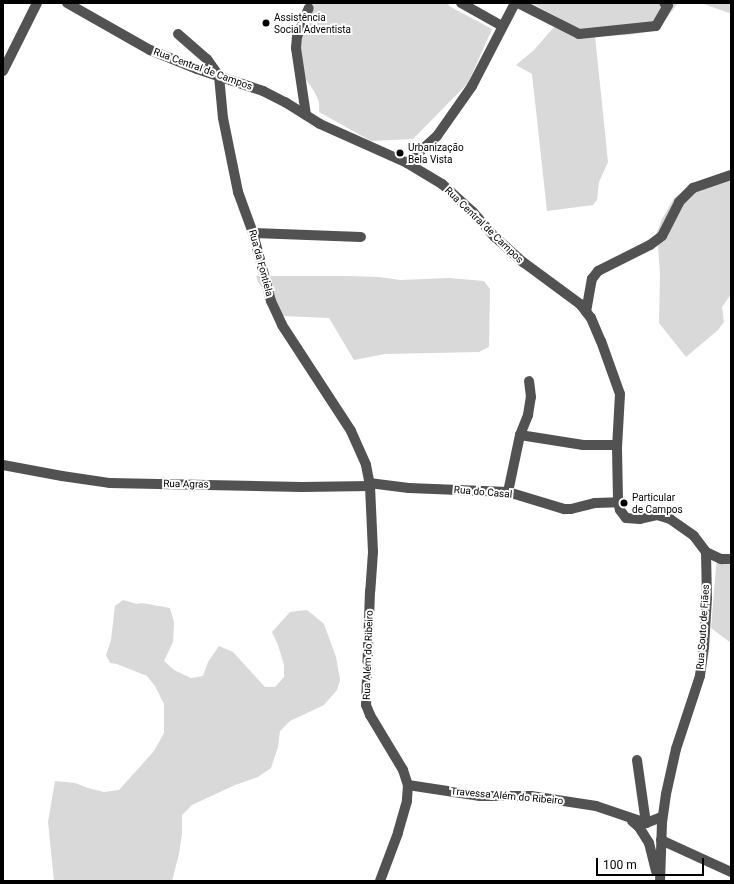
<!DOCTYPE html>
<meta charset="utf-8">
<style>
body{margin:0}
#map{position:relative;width:734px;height:884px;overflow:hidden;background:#fff;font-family:Roboto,sans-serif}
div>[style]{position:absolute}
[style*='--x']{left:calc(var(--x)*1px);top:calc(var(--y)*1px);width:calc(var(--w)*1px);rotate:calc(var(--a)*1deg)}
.green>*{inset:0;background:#d9d9d9}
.minor>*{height:10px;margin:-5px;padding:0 5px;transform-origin:5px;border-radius:5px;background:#525252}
.dots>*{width:11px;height:11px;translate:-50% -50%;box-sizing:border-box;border:2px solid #fff;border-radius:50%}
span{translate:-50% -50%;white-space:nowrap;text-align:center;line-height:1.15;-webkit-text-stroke:4px #fff;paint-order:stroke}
.poi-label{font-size:10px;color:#000}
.left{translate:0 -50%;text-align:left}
.street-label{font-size:10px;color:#000}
.frame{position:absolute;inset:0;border:4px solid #000;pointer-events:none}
.scale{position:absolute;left:596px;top:858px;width:108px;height:18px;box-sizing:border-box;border:2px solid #000;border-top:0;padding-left:5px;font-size:12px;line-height:14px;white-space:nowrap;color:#000;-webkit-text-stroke:3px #fff;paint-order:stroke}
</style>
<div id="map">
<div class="green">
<i style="clip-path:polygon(308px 3px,448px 3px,449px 6px,492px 29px,468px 83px,413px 139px,371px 141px,319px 112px,319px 102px,314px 91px,296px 66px,300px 22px)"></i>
<i style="clip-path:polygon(531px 3px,678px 3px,658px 30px,629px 35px,595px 36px,608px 162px,599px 182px,597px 200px,593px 205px,547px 211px,532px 74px,516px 65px,534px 50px,561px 19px)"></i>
<i style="clip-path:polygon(701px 3px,731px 3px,731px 13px,729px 13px)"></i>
<i style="clip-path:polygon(731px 174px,731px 294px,722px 307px,724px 322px,718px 330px,686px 357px,659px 323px,660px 274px,657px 232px,662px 219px,674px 198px,684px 192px)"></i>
<i style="clip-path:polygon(256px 276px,348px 276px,379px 277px,400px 280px,449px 278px,484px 281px,490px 289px,489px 347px,479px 352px,385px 354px,354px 360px,329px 318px,283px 316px,258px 282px)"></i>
<i style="clip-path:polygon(731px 554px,731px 643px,711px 628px,717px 555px)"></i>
<i style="clip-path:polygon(123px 600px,137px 604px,142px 603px,170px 608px,174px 622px,173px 642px,164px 661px,174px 670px,191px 678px,203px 676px,208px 662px,219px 646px,233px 652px,265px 687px,275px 687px,284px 677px,284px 665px,278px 645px,272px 632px,290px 612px,307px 610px,324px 624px,336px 657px,340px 680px,337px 690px,324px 705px,290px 721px,280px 731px,278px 747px,271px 768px,258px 777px,235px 785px,192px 805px,182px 815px,182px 834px,179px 854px,172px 881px,54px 881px,48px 822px,55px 781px,75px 783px,88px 788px,104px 792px,119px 790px,154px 751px,164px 733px,164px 704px,155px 686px,147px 676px,117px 664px,110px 663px,106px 655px,111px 640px,115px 606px)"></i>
</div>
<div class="minor">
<i style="--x:67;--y:3;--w:95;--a:29.5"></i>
<i style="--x:150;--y:50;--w:51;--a:22"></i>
<i style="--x:197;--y:69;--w:70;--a:18.4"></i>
<i style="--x:263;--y:91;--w:25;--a:27"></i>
<i style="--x:285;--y:102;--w:41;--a:32.2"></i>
<i style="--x:320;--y:124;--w:95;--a:24.1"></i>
<i style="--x:407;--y:163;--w:41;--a:31"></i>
<i style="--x:442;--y:184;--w:42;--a:42.1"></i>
<i style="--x:473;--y:212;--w:33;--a:49"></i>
<i style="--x:495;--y:237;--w:38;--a:42"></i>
<i style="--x:523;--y:262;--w:71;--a:36.4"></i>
<i style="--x:580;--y:304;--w:18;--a:52"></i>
<i style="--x:591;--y:318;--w:25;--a:67"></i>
<i style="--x:601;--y:341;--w:56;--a:70.3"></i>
<i style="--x:620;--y:394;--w:54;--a:93.2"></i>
<i style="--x:617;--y:448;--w:54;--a:88.9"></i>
<i style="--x:618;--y:502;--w:8;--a:76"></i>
<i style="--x:620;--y:510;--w:10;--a:53"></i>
<i style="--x:626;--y:518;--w:14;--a:4"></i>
<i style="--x:640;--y:519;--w:17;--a:-13"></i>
<i style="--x:657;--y:515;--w:14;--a:17"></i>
<i style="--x:670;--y:519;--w:29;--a:35"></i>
<i style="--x:694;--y:536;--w:20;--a:53"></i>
<i style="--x:706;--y:552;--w:46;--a:88.8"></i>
<i style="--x:707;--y:598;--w:49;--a:93.5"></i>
<i style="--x:704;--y:647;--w:29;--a:98"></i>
<i style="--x:700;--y:676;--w:77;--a:108.2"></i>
<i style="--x:676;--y:749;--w:46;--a:102.5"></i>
<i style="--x:666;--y:794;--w:28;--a:98"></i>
<i style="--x:662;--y:822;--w:59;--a:91.9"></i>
<i style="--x:461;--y:3;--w:47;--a:29.3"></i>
<i style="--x:518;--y:3;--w:68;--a:26.9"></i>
<i style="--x:579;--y:34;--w:77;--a:-5.9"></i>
<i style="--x:656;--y:26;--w:24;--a:-60"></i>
<i style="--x:668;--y:5;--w:4;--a:-153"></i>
<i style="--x:178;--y:34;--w:38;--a:41"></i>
<i style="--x:207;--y:59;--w:21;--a:55"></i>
<i style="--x:219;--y:76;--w:42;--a:84.6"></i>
<i style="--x:223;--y:118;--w:76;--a:78.5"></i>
<i style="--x:238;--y:192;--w:44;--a:69.9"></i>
<i style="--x:253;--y:233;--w:70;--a:75.2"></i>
<i style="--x:271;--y:301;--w:26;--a:65"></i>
<i style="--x:282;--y:325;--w:126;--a:56.9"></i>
<i style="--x:351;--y:431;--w:37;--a:66"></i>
<i style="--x:366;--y:465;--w:21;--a:79"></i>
<i style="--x:370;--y:486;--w:66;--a:87.4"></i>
<i style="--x:373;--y:552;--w:39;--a:94"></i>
<i style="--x:370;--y:591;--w:114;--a:92"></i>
<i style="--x:366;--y:705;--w:11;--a:68"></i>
<i style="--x:370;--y:715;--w:64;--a:59"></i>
<i style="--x:403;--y:770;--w:16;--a:72"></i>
<i style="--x:408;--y:785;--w:16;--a:94"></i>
<i style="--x:407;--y:801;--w:33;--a:106"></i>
<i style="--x:398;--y:833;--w:51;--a:110.6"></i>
<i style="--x:3;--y:71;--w:76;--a:-63.4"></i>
<i style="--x:306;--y:115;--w:68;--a:-98.5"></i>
<i style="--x:296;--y:48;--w:11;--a:-85"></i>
<i style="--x:297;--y:37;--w:31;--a:-68"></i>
<i style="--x:407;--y:163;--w:40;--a:-42"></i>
<i style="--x:437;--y:136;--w:61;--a:-55"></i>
<i style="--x:472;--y:86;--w:93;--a:-62.6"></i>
<i style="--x:253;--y:233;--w:108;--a:2.1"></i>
<i style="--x:586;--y:312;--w:34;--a:-80"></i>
<i style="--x:592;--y:279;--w:10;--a:-53"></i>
<i style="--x:598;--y:271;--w:58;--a:-26.6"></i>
<i style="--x:650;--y:245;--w:15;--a:-37"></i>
<i style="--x:662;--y:236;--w:38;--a:-63"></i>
<i style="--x:679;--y:202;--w:20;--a:-45"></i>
<i style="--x:693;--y:188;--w:40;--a:-18.9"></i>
<i style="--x:520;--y:435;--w:64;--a:9"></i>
<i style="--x:583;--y:445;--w:34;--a:0"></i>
<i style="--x:3;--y:465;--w:60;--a:10.6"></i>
<i style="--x:62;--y:476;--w:49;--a:8.3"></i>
<i style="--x:110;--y:483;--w:192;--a:1.2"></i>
<i style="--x:302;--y:487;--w:68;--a:-0.8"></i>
<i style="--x:369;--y:483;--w:40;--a:7.1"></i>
<i style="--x:409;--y:488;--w:99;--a:2.3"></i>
<i style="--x:508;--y:492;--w:59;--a:16.9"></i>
<i style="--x:564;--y:509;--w:7;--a:0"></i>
<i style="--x:571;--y:509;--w:25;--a:-14"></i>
<i style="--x:595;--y:503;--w:23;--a:-2"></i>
<i style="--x:508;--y:492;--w:58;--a:-78.1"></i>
<i style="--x:520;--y:435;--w:22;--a:-68"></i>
<i style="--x:528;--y:415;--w:18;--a:-81"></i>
<i style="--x:531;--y:397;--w:16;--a:-97"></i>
<i style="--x:706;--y:552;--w:17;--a:25"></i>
<i style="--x:721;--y:559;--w:10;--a:0"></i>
<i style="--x:637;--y:760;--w:64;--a:81.9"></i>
<i style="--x:408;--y:785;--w:73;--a:8.7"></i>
<i style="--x:480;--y:796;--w:51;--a:0"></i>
<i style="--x:531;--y:796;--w:66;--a:8.7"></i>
<i style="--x:596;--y:806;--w:53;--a:18.8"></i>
<i style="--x:646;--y:823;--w:17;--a:-21"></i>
<i style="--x:632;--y:821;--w:9;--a:41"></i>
<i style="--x:639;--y:827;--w:19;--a:58"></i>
<i style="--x:649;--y:843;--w:29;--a:76"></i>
<i style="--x:661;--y:840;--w:77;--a:24.6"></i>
</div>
<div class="dots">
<i style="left:266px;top:23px;background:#000"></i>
<i style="left:400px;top:153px;background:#000"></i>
<i style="left:624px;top:503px;background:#000"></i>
</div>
<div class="poi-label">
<span class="left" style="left:274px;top:23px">Assistência<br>Social Adventista</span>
<span class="left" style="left:408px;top:153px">Urbanização<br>Bela Vista</span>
<span class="left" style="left:632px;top:503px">Particular<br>de Campos</span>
</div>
<div class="street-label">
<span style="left:203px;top:69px;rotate:20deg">Rua Central de Campos</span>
<span style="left:484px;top:225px;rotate:44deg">Rua Central de Campos</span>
<span style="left:261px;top:263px;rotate:75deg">Rua da Fontiela</span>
<span style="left:186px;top:484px;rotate:1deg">Rua Agras</span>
<span style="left:483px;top:492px;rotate:5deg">Rua do Casal</span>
<span style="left:703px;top:627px;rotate:-86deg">Rua Souto de Fiães</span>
<span style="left:368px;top:655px;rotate:-88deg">Rua Além do Ribeiro</span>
<span style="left:507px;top:796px;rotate:5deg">Travessa Além do Ribeiro</span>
</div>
<div class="frame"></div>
<div class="scale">100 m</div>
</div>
